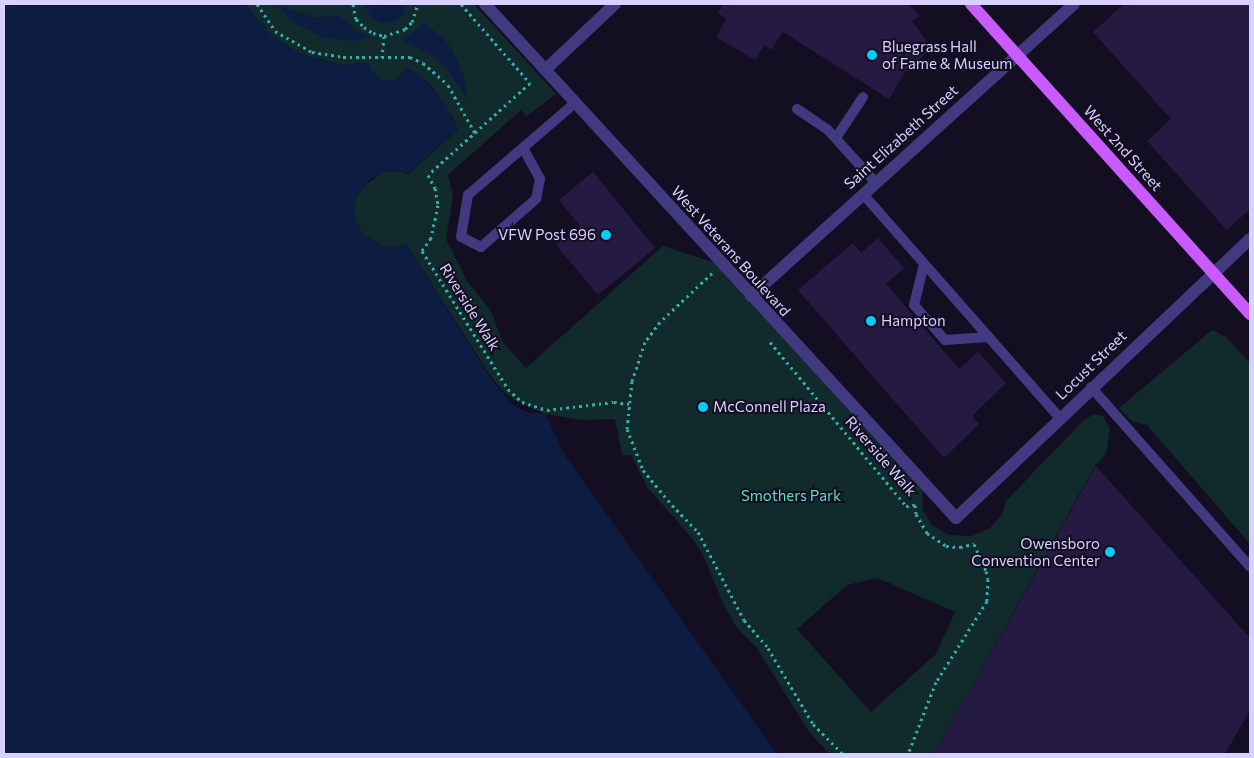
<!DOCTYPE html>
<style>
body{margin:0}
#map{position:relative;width:1254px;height:758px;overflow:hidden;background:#130e22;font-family:Commissioner,sans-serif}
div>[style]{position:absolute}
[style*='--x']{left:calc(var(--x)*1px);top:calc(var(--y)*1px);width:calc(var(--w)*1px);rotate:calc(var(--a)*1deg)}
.green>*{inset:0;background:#112b2c}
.water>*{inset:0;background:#0d1d42}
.building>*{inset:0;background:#251b42}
.path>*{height:3px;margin-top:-1.5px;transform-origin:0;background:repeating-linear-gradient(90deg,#31b0b1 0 2.5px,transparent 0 6.5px)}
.lane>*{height:10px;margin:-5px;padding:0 5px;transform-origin:5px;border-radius:5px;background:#413a80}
.street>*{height:12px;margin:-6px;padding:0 6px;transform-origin:6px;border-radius:6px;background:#413a80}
.primary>*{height:12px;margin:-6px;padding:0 6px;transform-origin:6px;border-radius:6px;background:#c95afb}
.dots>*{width:14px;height:14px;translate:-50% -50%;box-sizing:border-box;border:2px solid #130e22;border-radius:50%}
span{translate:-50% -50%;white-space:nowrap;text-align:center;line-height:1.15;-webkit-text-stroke:4px #130e22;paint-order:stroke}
.poi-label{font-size:15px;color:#d8d0fe}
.left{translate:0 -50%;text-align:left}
.right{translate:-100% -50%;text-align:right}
.street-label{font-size:15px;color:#d8d0fe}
.park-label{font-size:15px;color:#5edcc4}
.frame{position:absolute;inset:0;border:5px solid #d8d0fe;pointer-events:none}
</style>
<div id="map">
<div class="green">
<i style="clip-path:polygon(evenodd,246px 4px,474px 4px,556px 94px,526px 117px,521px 110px,448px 175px,453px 196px,446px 239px,467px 281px,491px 311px,502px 341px,526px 368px,663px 246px,722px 265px,922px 484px,923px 510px,932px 525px,949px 535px,972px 536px,990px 528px,1002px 515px,1006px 501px,1085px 419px,1095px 414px,1103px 416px,1110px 429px,1106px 454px,1095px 466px,934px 754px,830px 754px,809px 732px,757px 648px,737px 628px,723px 603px,703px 555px,691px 537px,647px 487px,631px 455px,622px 455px,615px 419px,582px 420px,545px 414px,516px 401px,502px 390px,490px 375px,406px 244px,394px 247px,382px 246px,371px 241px,362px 233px,356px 222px,354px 210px,356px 198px,362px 188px,383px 172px,399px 171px,408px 174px,458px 130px,454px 119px,434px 89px,422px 76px,406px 68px,400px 76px,393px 80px,382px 80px,371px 71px,367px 63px,341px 65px,298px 53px,267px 32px,246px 4px,878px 578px,955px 612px,936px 654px,871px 712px,797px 629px,847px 585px,878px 578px)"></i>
<i style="clip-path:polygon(1212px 330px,1226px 337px,1250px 363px,1250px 544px,1147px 425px,1132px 421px,1119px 408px)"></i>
</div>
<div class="water">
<i style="clip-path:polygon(4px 4px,246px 4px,267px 32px,298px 53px,341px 65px,368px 63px,371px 71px,382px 80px,393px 80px,400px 76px,406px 68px,422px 76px,446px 105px,458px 130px,408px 173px,390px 170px,370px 179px,356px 198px,354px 210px,356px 222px,362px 233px,382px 246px,394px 247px,406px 244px,491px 379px,513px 405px,526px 412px,545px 414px,566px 457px,777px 754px,4px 754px)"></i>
<i style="clip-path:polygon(364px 4px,407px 4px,403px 15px,398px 20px,384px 24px,372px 19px)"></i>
<i style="clip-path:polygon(277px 5px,313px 17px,340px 16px,353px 28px,373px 38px,352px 41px,324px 38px,295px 24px)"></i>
<i style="clip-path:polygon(424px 22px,444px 39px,453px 51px,463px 73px,468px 100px,448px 71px,433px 56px,400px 39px,414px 32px)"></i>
</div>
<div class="building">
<i style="clip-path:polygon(723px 4px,909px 4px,919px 16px,912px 21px,932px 48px,905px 72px,889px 99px,783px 32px,771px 50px,765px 45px,755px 60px,716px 37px,726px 19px,718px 13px)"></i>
<i style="clip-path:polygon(1124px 4px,1250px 4px,1250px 209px,1227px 230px,1147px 141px,1171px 119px,1093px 32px)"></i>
<i style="clip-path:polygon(593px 172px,655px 248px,598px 295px,556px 245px,580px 226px,559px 200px)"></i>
<i style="clip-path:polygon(878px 238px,904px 268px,886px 284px,959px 369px,978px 352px,1006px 383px,972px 416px,979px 424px,944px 458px,798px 290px,853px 243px,861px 253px)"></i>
<i style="clip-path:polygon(1096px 466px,1250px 638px,1250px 710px,1225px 754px,934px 754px)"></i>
</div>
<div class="path">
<i style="--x:257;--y:4;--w:32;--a:56"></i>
<i style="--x:275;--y:31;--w:43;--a:29.6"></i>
<i style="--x:312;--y:52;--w:31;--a:9"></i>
<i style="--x:343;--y:57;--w:67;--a:0"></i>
<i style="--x:410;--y:57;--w:14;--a:25"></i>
<i style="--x:423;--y:63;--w:33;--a:41"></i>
<i style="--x:448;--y:85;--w:55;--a:60.6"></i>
<i style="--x:353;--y:4;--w:15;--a:79"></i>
<i style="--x:356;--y:19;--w:11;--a:45"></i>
<i style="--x:364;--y:27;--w:11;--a:34"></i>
<i style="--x:373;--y:33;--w:11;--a:15"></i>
<i style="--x:384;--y:36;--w:22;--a:-18"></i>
<i style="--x:405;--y:29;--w:10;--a:-45"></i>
<i style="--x:412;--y:22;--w:19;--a:-72"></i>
<i style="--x:461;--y:4;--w:105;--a:48.9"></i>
<i style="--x:530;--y:83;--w:137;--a:138"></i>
<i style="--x:428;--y:175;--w:15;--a:62"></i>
<i style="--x:435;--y:188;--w:17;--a:80"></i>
<i style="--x:438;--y:205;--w:34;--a:102"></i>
<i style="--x:431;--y:238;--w:16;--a:125"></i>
<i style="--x:422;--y:251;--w:163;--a:58.1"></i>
<i style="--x:508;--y:389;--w:19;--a:43"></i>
<i style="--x:522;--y:402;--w:26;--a:18"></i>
<i style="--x:547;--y:410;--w:67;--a:-6.8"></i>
<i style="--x:614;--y:402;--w:15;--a:8"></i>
<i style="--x:382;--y:58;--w:22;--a:-85"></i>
<i style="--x:712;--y:273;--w:71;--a:136.7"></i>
<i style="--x:660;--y:322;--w:25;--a:127"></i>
<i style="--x:645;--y:342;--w:41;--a:108.4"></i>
<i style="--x:632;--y:381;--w:48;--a:95.9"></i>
<i style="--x:627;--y:429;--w:44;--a:68.7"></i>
<i style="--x:643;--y:470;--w:45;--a:50.4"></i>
<i style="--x:672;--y:505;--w:37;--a:46"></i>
<i style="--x:698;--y:532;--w:99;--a:62.4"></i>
<i style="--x:744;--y:620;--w:37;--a:49"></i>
<i style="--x:768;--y:648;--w:88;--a:59.4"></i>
<i style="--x:813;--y:724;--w:42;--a:45"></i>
<i style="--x:770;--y:342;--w:213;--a:50.3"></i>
<i style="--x:906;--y:506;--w:9;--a:-6"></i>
<i style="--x:915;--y:505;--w:9;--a:84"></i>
<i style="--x:916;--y:514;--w:22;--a:60"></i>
<i style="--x:927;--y:533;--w:23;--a:34"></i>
<i style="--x:946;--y:546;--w:14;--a:4"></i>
<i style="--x:960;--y:547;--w:14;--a:-12"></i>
<i style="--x:974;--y:544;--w:30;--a:66"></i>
<i style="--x:986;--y:571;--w:8;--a:76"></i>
<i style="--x:988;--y:579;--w:22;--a:93"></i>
<i style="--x:987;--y:601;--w:96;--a:122.2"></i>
<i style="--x:936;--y:682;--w:77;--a:111.3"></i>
</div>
<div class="lane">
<i style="--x:797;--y:109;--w:37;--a:34"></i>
<i style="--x:828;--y:130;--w:70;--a:47.9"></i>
<i style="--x:836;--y:138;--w:49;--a:-56.6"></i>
<i style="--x:523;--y:148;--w:35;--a:61"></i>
<i style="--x:540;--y:179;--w:20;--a:101"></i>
<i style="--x:536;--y:199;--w:73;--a:138.9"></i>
<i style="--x:481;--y:247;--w:22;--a:-153"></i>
<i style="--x:461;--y:237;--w:43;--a:-80.5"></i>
<i style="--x:468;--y:195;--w:141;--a:-40.7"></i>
<i style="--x:863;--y:194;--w:298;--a:48.7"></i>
<i style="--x:924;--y:264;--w:42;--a:103.7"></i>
<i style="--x:914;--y:305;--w:47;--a:48.5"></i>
<i style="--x:945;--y:340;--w:44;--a:-3.9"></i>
<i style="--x:1091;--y:387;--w:240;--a:48.5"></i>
</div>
<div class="street">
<i style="--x:485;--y:4;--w:697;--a:47.5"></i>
<i style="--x:956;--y:518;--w:405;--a:-43.5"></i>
<i style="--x:545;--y:70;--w:96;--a:-43.3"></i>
<i style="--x:751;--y:296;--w:435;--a:-42.1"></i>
</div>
<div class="primary">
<i style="--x:971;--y:4;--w:417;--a:48"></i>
</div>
<div class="dots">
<i style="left:872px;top:55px;background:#06cdf4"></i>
<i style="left:606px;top:235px;background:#06cdf4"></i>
<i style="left:871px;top:321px;background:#06cdf4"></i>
<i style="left:703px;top:407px;background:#06cdf4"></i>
<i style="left:1110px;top:552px;background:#06cdf4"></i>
</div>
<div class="poi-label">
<span class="left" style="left:882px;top:55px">Bluegrass Hall<br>of Fame &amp; Museum</span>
<span class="right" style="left:596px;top:235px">VFW Post 696</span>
<span class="left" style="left:881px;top:321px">Hampton</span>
<span class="left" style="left:713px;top:407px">McConnell Plaza</span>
<span class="right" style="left:1100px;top:552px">Owensboro<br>Convention Center</span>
</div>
<div class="street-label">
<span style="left:901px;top:137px;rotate:-42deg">Saint Elizabeth Street</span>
<span style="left:1123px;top:148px;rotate:48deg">West 2nd Street</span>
<span style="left:731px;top:251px;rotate:48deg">West Veterans Boulevard</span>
<span style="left:470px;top:307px;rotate:58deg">Riverside Walk</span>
<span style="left:1091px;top:365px;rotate:-44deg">Locust Street</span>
<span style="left:881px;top:456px;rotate:49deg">Riverside Walk</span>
</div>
<div class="park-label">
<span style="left:791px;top:496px">Smothers Park</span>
</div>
<div class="frame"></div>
</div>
